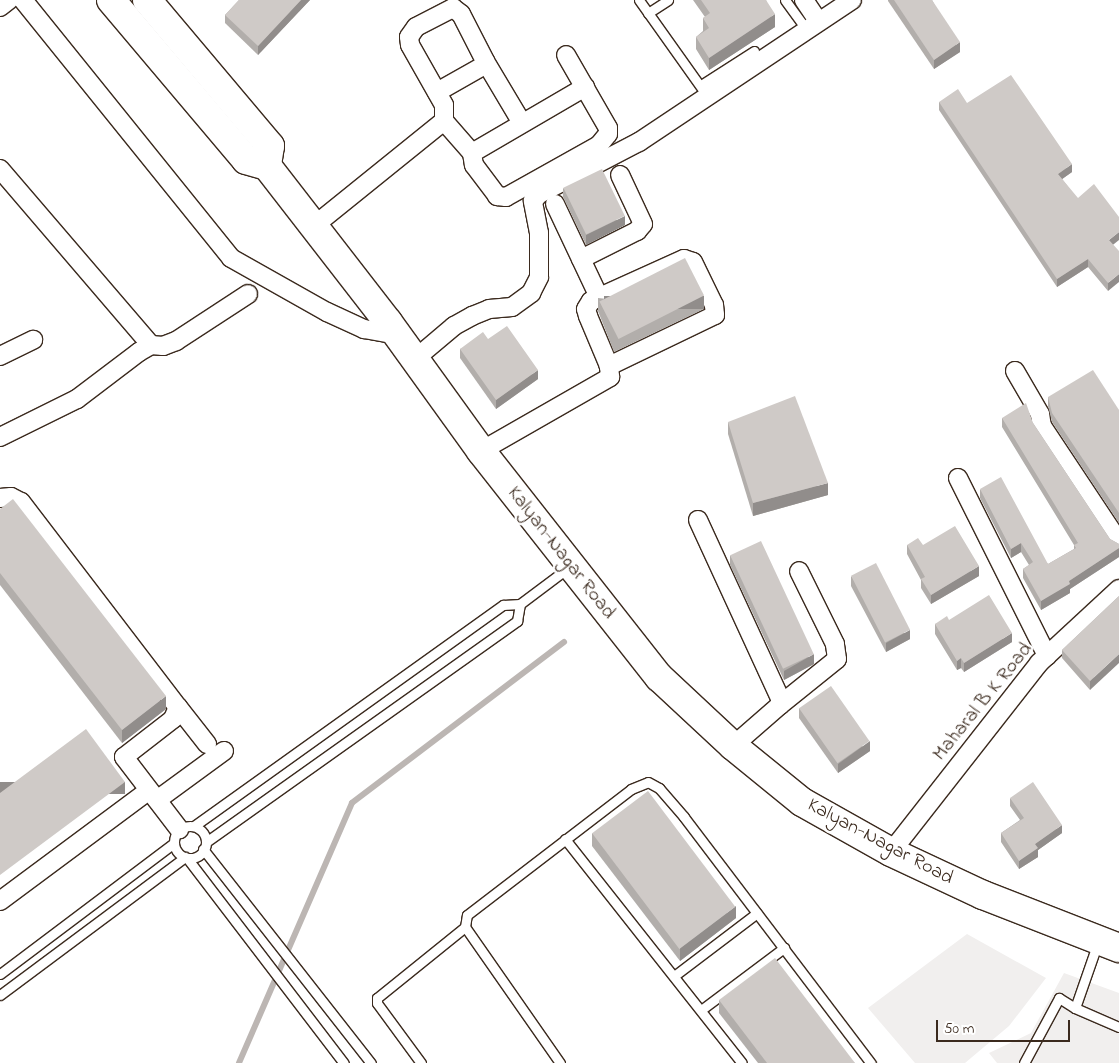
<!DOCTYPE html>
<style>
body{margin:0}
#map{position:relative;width:1119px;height:1063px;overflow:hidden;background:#fff;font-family:"Indie Flower",sans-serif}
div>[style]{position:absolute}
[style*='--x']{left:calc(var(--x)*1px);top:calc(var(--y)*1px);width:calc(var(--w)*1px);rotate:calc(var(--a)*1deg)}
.built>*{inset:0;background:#f1efee}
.stream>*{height:5.5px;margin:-2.75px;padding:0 2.75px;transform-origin:2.75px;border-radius:2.75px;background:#bcb6b3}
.roads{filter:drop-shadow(1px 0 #3b2a1e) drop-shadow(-1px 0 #3b2a1e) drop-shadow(0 1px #3b2a1e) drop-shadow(0 -1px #3b2a1e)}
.service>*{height:9px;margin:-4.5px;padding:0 4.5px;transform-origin:4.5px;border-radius:4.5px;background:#fff}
.service>.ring{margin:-4.5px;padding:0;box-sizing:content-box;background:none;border:9px solid #fff;border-radius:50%}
.minor>*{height:18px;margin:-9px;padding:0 9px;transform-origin:9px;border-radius:9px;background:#fff}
.trunk>*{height:28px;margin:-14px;padding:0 14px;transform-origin:14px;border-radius:14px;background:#fff}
.wall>*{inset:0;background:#b2aeab}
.shaded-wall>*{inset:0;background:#918d8b;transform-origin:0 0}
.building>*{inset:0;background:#cfcac7;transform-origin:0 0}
span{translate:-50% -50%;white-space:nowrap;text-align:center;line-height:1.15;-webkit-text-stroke:5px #fff;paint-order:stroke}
.street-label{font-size:20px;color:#3b2a1e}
.scale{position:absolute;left:936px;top:1020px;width:134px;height:22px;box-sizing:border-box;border:2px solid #3b2a1e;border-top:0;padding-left:6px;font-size:15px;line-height:18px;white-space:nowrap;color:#3b2a1e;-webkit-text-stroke:4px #fff;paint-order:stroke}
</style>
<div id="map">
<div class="built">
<i style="clip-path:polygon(967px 934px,1046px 978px,1009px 1026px,965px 1063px,915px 1063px,868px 1008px)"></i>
<i style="clip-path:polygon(1064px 973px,1119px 993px,1119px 1063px,997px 1063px,989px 1053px,1031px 1033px)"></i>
</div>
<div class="stream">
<i style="--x:239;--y:1063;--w:283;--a:-66.5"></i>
<i style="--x:352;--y:803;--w:266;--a:-37.2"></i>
</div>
<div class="roads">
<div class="service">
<i style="--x:639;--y:0;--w:119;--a:54.6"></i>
<i style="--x:785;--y:0;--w:36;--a:54"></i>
<i style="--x:648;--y:13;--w:24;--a:-33"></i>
<i style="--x:701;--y:85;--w:63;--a:-32.7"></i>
<i style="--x:194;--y:826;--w:380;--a:-35.6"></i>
<i style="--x:503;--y:605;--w:17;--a:-3"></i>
<i style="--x:520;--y:604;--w:60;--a:-36.9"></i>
<i class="ring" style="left:174px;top:826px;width:23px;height:23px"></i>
<i style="--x:565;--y:839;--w:285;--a:51.7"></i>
<i style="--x:206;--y:842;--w:382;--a:-35.4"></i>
<i style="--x:517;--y:621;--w:17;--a:-80"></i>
<i style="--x:203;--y:849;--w:272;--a:51.9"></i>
<i style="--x:187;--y:858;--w:258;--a:52.6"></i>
<i style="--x:1098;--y:942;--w:70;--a:109.2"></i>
<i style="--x:1075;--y:1008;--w:48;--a:23.4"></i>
<i style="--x:0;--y:974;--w:218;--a:-37"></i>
<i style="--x:674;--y:976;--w:104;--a:-37.2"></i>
<i style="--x:0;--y:995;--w:231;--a:-36.7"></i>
<i style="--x:701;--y:1010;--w:104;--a:-36.8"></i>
<i style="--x:421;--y:1063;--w:74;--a:-126.3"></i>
<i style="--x:377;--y:1003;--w:5;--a:-90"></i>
<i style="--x:377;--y:998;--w:113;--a:-38.9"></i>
<i style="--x:560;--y:1063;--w:166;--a:-124.9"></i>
<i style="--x:465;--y:927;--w:12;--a:-81"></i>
<i style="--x:467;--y:915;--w:207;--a:-37.5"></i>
<i style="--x:631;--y:789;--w:18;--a:-22"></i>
<i style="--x:648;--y:782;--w:13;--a:29"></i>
<i style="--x:659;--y:788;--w:38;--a:49"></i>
<i style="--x:684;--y:817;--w:309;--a:52.8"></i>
<i style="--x:1024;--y:1063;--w:74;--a:-61.7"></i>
<i style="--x:1059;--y:998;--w:19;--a:32"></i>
</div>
<div class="minor">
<i style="--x:23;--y:0;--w:331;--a:51.1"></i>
<i style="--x:231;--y:258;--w:110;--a:29.4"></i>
<i style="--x:327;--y:312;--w:41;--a:24.7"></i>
<i style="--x:364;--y:329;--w:35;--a:10"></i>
<i style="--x:804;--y:0;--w:25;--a:56"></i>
<i style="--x:0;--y:7;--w:11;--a:-38"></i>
<i style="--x:485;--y:61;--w:72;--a:59.2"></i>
<i style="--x:444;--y:121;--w:43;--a:48.8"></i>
<i style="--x:472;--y:153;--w:12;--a:81"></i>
<i style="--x:474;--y:165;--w:39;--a:53"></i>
<i style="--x:497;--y:196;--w:9;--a:6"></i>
<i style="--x:506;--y:197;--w:107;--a:-29.2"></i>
<i style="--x:599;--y:145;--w:14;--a:-51"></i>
<i style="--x:608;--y:134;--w:6;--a:-90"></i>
<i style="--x:608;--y:128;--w:84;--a:-119.9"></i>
<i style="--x:472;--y:153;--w:131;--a:-30.3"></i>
<i style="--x:0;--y:169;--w:232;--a:49.4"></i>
<i style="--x:555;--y:204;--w:103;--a:64.7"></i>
<i style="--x:315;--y:225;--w:166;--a:-38.9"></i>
<i style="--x:444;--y:121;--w:16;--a:-90"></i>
<i style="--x:444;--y:105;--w:69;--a:-119.5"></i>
<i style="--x:410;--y:45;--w:8;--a:-97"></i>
<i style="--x:409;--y:37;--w:12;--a:-55"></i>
<i style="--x:416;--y:27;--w:42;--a:-27.2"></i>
<i style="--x:453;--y:8;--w:10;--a:37"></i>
<i style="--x:461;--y:14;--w:53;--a:62.9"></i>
<i style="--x:485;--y:61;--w:5;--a:112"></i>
<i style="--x:483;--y:66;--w:53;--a:150.5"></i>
<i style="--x:581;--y:259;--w:63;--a:-26.6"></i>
<i style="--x:637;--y:231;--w:9;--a:-49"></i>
<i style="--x:643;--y:224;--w:54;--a:-115.1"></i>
<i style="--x:0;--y:356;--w:37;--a:-26"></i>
<i style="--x:415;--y:359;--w:51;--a:-40.2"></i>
<i style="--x:454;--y:326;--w:21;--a:-29"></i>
<i style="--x:472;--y:316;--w:18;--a:-22"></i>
<i style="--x:489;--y:309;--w:23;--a:-5"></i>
<i style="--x:512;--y:307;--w:24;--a:-36"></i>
<i style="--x:531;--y:293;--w:18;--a:-63"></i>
<i style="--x:539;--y:277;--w:44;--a:-90"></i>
<i style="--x:539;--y:233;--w:33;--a:-101"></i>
<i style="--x:533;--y:201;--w:9;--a:-49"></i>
<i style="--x:539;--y:194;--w:113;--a:-27.5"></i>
<i style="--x:639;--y:142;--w:256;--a:-33.7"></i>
<i style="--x:1015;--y:371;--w:50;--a:59.8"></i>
<i style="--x:1040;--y:414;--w:12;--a:81"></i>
<i style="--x:1042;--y:426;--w:139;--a:56.4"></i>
<i style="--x:0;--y:437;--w:86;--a:-26.3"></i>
<i style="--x:77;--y:399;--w:78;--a:-37.2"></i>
<i style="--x:139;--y:352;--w:14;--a:-30"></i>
<i style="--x:151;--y:345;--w:12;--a:5"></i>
<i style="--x:163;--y:346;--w:14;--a:-21"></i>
<i style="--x:176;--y:341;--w:86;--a:-33.1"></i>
<i style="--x:481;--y:451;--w:149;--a:-29.8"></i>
<i style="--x:610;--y:377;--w:11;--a:-95"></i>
<i style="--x:609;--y:366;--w:54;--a:-112.8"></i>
<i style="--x:588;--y:316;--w:7;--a:-106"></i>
<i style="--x:586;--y:309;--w:9;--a:-58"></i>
<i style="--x:591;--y:301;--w:102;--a:-24.3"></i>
<i style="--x:684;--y:259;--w:9;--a:18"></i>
<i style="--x:693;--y:262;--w:48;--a:64"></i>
<i style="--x:714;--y:305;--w:10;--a:84"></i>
<i style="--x:715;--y:315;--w:118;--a:154.3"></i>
<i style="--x:958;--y:478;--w:199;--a:63.4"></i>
<i style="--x:0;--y:498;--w:11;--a:-5"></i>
<i style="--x:11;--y:497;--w:11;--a:27"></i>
<i style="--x:21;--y:502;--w:258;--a:52.6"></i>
<i style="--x:178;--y:707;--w:13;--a:113"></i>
<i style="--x:173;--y:719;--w:62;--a:142.2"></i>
<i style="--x:124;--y:757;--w:91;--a:52.6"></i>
<i style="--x:698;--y:520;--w:196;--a:65.3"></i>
<i style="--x:780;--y:698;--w:7;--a:90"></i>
<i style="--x:780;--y:705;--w:62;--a:138.9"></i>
<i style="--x:780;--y:705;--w:73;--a:-38.9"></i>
<i style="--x:837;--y:659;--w:15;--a:-98"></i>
<i style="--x:835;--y:644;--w:81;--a:-116.3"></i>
<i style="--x:178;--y:707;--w:47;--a:51.9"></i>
<i style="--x:157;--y:800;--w:83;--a:-36.2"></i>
<i style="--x:891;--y:852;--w:240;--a:-51.9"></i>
<i style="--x:1039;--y:663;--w:109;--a:-42.8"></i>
<i style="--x:0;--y:901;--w:184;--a:-36.6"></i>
</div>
<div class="trunk">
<i style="--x:111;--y:0;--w:209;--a:49.8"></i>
<i style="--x:246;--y:160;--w:22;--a:16"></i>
<i style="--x:147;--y:0;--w:191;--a:49.9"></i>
<i style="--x:270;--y:146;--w:20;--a:99"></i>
<i style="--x:267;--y:166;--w:197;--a:52.2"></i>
<i style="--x:388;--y:322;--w:159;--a:54.2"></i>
<i style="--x:481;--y:451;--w:288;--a:51.8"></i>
<i style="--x:659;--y:677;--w:101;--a:43"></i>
<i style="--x:733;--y:746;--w:89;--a:39.1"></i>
<i style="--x:802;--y:802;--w:102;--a:29.3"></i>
<i style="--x:891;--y:852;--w:102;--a:25.1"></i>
<i style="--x:983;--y:895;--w:146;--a:21.3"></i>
</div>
</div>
<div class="wall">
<i style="clip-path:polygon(239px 0,310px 0,258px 55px,225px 23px,225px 15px)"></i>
<i style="clip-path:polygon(693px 0,766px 0,775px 27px,709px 70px,696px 49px,696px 37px,703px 31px,703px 18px,705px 17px)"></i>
<i style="clip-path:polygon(888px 0,932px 0,960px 52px,934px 69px,888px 1px)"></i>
<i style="clip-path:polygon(939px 102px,967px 103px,1072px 172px,1062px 179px,1113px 245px,1108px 291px,1088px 267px,1057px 287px,939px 110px)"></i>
<i style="clip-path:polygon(563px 188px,625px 225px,586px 245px,563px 197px)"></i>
<i style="clip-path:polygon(598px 298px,704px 309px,614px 352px,598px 311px)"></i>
<i style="clip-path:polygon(488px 339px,538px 379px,496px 409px,460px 358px,460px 349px)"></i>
<i style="clip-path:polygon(1048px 397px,1119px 410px,1119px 523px,1052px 422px,1048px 406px)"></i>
<i style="clip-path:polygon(1002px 418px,1033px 423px,1110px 539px,1119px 544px,1119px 557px,1070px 589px,1070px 593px,1041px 610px,1023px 578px,1023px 569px,1029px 565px,1021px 552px,1011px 558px,980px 498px,980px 489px,1048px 564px,1074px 549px,1074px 545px,1002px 427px)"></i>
<i style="clip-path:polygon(728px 422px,828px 495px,753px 516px,728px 434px)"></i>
<i style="clip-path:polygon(0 509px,166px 709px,122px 743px,0 585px)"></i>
<i style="clip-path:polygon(907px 545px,923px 545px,979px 576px,931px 604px,921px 588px,921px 580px,907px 554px)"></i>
<i style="clip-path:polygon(730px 555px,814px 664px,784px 680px,730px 565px)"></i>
<i style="clip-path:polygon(851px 576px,910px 639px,886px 652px,851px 586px)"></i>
<i style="clip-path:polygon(1119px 596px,1090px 690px,1062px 658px,1062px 650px)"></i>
<i style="clip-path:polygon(949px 620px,1012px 642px,964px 672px,961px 668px,957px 670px,935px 634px,935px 624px)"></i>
<i style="clip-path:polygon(799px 708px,870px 751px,838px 773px,799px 718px)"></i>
<i style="clip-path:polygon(1010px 798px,1062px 833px,1038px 850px,1038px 857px,1019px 869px,1001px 842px,1001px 833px,1020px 820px,1010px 806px)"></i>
<i style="clip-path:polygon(592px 833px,736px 918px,680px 961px,592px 846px)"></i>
<i style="clip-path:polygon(719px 1000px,855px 1063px,758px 1063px,719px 1013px)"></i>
</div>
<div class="shaded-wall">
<i style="clip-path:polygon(301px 0,310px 0,258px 55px,258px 46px)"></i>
<i style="clip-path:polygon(775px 14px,775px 27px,709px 70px,709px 58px)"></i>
<i style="clip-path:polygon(960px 42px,960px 52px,934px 69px,934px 60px)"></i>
<i style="clip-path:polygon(1072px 164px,1072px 172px,1058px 182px,1058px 174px)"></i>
<i style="clip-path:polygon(625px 216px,625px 225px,586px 245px,586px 235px)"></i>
<i style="clip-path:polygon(1119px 232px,1119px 240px,1109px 248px,1109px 240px)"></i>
<i style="clip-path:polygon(1088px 259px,1088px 267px,1057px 287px,1057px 279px)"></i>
<i style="clip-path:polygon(1119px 274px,1119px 282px,1108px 291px,1108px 283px)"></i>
<i style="left:704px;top:296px;width:13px;height:100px;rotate:90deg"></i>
<i style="clip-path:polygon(538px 370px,538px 379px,496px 409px,496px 400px)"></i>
<i style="clip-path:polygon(828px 483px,828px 495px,753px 516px,753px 503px)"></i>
<i style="clip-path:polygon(1021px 543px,1021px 552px,1011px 558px,1011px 549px)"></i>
<i style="clip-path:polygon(1119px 548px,1119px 557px,1070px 589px,1070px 593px,1041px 610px,1041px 601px,1069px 581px)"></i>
<i style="clip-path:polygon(979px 566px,979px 576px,931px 604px,931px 595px)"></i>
<i style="clip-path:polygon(910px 630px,910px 639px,886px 652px,886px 643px)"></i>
<i style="clip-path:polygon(1012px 633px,1012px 642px,964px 672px,964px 663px)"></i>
<i style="clip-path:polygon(814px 654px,814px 664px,784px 680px,784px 671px)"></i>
<i style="clip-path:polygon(1119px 654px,1119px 663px,1090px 690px,1090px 681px)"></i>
<i style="clip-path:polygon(961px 658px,961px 668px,957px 670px,957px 661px)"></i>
<i style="clip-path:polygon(166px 696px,166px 709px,122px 743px,122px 730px)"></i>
<i style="clip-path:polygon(870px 741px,870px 751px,838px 773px,838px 764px)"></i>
<i style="left:125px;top:782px;width:12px;height:156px;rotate:90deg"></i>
<i style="clip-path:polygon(1062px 825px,1062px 833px,1038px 850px,1038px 857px,1019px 869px,1019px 861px,1035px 844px)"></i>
<i style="clip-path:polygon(736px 906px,736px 918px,680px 961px,680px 948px)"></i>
</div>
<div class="building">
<i style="clip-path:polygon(239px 0,301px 0,258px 46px,225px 15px)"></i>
<i style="clip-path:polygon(701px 0,766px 0,775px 14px,709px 58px,696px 37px,709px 28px,703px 18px,710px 13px)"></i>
<i style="clip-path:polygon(894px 0,932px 0,960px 42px,934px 60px)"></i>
<i style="clip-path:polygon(1011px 75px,1072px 164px,1058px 174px,1078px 198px,1094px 184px,1119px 217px,1119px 232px,1109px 240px,1119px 251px,1119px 274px,1108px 283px,1088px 259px,1057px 279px,939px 102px,958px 89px,967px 103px)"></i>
<i style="left:602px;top:169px;width:52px;height:43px;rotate:64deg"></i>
<i style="left:685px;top:258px;width:42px;height:96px;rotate:63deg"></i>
<i style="clip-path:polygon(507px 326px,538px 370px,496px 400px,460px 349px,483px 332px,488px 339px)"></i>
<i style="clip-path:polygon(1093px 370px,1119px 410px,1119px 513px,1052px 413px,1048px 397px)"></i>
<i style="clip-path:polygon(795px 396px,828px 483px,753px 503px,728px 422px)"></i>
<i style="clip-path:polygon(1026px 403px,1033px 423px,1110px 539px,1119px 544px,1119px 548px,1069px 581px,1070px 584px,1041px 601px,1023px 569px,1033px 562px,1021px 543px,1011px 549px,980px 489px,1001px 477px,1048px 564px,1076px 548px,1074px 545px,1078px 543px,1002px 418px)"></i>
<i style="clip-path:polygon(13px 499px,166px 696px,122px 730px,0 573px,0 509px)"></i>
<i style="clip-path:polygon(955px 526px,979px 566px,931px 595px,921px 579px,925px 577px,907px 545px,918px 538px,923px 545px)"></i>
<i style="left:761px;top:541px;width:125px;height:34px;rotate:65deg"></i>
<i style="left:876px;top:563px;width:75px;height:28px;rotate:63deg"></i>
<i style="clip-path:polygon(989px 595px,1012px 633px,964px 663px,961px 658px,957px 661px,935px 624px,947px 616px,949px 620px)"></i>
<i style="clip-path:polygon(1119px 596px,1119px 654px,1090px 681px,1062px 650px)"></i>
<i style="left:831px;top:686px;width:67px;height:39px;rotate:55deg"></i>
<i style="clip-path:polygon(86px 729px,125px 782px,0 875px,0 793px)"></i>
<i style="clip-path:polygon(1033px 782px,1062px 825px,1035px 844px,1038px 848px,1019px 861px,1001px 833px,1024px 818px,1010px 798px)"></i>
<i style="left:648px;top:791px;width:145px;height:70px;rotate:53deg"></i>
<i style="clip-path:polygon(775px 958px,855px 1063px,767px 1063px,719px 1000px)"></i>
</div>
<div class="street-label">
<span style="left:561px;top:553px;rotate:52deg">Kalyan-Nagar Road</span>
<span style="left:983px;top:702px;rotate:-51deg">Maharal B K Road</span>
<span style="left:880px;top:842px;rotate:28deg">Kalyan-Nagar Road</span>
</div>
<div class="scale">50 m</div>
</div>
